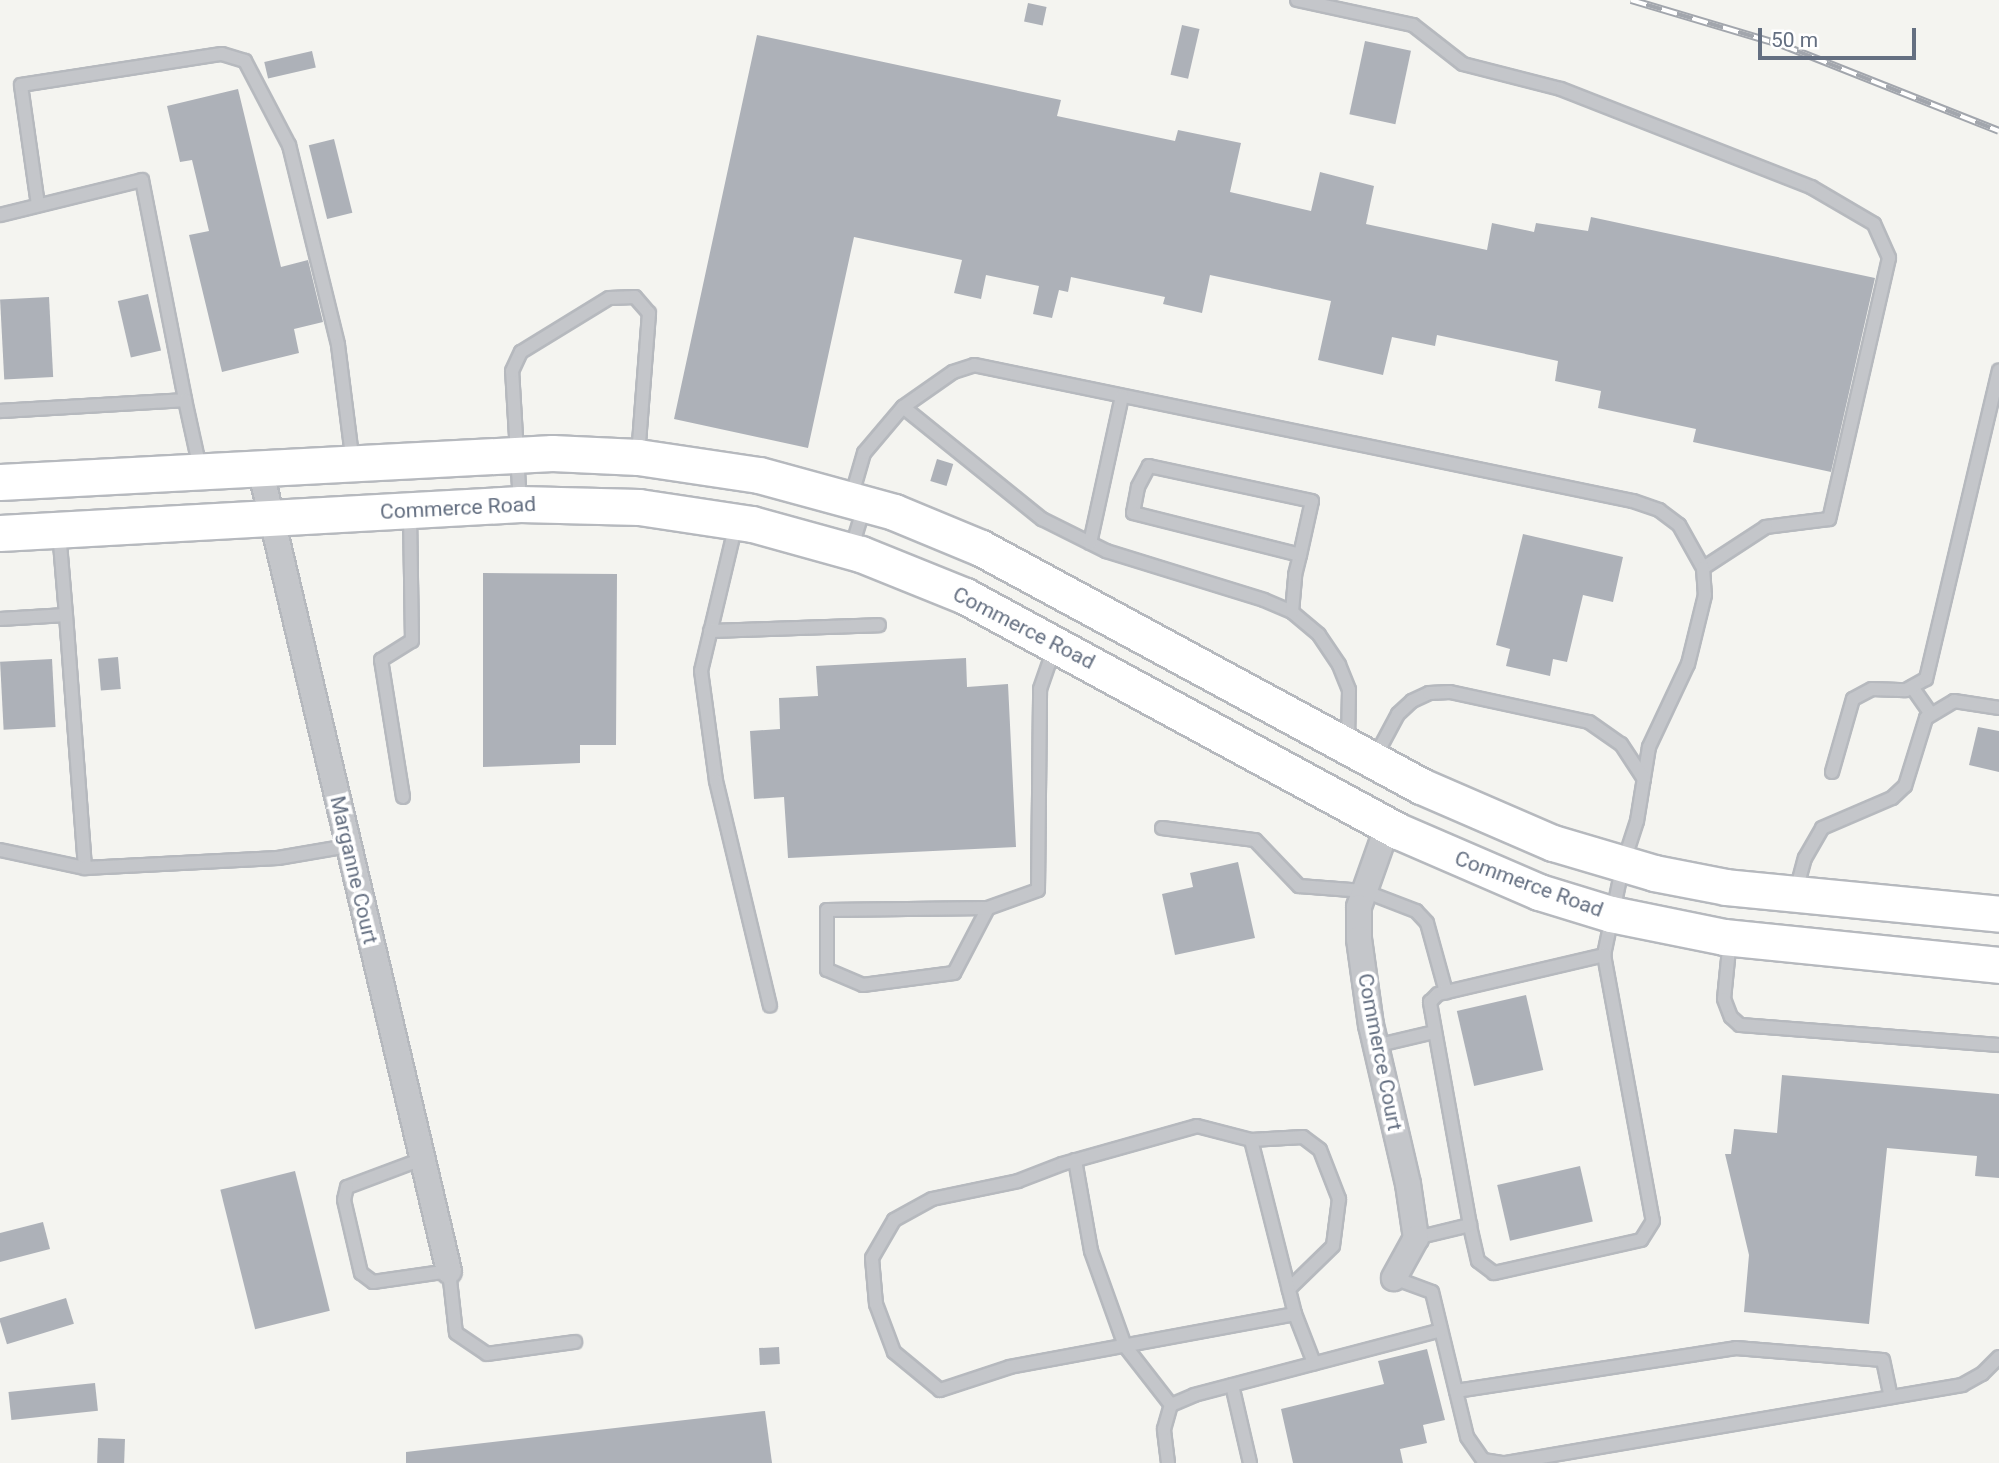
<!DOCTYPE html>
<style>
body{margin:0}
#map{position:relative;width:1999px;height:1463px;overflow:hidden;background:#f4f4f0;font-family:Roboto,sans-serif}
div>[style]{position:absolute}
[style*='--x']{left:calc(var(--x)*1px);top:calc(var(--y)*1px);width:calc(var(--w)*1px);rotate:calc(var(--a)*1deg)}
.building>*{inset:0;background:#adb1b8;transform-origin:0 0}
.roads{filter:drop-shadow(2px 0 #b6b9be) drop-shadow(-2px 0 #b6b9be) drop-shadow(0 2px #b6b9be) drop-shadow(0 -2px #b6b9be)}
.lane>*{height:12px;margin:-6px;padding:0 6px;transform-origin:6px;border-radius:6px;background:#c4c6ca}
.street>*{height:24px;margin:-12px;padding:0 12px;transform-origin:12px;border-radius:12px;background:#c4c6ca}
.secondary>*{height:35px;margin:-17.5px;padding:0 17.5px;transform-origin:17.5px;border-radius:17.5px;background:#fff}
.rail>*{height:8px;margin-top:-4px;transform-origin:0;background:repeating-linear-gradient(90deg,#fff 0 16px,#a2a6ad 0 32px);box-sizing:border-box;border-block:2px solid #a2a6ad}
span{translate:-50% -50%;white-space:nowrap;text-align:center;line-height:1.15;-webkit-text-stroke:7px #fff;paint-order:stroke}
.street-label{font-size:21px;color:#646f81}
.scale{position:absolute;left:1758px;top:28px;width:158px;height:32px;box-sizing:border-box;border:4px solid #646f81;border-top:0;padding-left:9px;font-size:21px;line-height:24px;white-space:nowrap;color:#646f81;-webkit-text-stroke:5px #fff;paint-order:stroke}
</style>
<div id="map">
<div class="building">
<i style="left:1028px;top:3px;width:19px;height:19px;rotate:12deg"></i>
<i style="left:1182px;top:25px;width:18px;height:51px;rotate:13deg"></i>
<i style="clip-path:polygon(757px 35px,1061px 100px,1057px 116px,1175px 141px,1178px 130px,1241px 143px,1230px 192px,1311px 211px,1320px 172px,1374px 186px,1366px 224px,1487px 250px,1492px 223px,1534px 232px,1536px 223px,1588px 231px,1591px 217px,1875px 278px,1831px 472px,1693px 442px,1696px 429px,1598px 408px,1601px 391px,1555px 381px,1558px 361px,1437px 335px,1435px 346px,1392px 337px,1383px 375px,1318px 360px,1331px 301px,1210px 275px,1202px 313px,1163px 304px,1165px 297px,1071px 277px,1068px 292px,1059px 290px,1052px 318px,1033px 314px,1039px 286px,986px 275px,981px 299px,954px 293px,962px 260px,854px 237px,808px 448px,674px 419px)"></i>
<i style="left:1365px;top:41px;width:47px;height:75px;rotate:12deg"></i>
<i style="left:312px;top:51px;width:17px;height:49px;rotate:77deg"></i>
<i style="clip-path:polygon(238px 89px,281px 267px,308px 260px,323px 322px,294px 329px,299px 353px,222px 372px,189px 235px,209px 231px,192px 160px,180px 162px,167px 106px)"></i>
<i style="left:334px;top:139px;width:76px;height:26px;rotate:76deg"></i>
<i style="left:148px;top:294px;width:58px;height:31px;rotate:77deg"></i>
<i style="left:49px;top:297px;width:80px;height:49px;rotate:87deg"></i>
<i style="left:937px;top:459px;width:17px;height:23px;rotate:17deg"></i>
<i style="clip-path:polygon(1523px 534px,1623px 557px,1613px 602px,1583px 595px,1567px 662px,1553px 659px,1550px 676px,1506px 666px,1510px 649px,1496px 645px)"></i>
<i style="clip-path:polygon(483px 573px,617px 574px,616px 745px,580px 745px,580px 763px,483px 767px)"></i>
<i style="left:118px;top:657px;width:32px;height:20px;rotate:85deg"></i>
<i style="clip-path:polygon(966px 658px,967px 687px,1008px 684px,1016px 847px,788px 858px,784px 797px,754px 799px,750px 731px,780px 729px,779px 698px,818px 696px,816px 666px)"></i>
<i style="left:52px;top:659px;width:68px;height:52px;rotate:87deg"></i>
<i style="clip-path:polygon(1978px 727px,1999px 731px,1999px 772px,1969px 765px)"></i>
<i style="clip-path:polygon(1238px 862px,1255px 938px,1175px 955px,1162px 894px,1193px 887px,1190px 873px)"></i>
<i style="left:1526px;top:995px;width:77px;height:71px;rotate:77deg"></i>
<i style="clip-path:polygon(1782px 1075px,1999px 1094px,1999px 1178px,1975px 1176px,1977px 1156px,1887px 1148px,1869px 1324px,1744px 1312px,1749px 1255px,1725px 1154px,1731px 1154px,1734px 1129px,1777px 1133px)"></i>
<i style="left:1580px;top:1166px;width:57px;height:85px;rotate:77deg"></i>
<i style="left:295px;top:1171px;width:144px;height:77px;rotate:76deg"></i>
<i style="clip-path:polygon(43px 1222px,50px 1249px,0 1262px,0 1233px)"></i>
<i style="left:66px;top:1298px;width:27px;height:70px;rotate:73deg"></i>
<i style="left:779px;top:1347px;width:17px;height:20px;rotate:87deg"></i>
<i style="clip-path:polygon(1427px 1349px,1445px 1420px,1423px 1425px,1427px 1443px,1400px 1449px,1403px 1463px,1293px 1463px,1281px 1409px,1384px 1384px,1378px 1361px)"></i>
<i style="left:95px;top:1383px;width:28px;height:87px;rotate:84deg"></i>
<i style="clip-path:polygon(765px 1411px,772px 1463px,406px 1463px,406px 1452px)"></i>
<i style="left:98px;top:1438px;width:27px;height:25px;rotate:2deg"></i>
</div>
<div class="roads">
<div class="lane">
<i style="--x:1297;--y:0;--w:119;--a:12.2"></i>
<i style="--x:1413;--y:25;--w:63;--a:38"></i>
<i style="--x:1463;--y:64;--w:101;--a:14.3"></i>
<i style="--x:1561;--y:89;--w:269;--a:21.4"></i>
<i style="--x:1811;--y:187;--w:73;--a:30.4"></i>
<i style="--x:1874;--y:224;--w:37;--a:66"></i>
<i style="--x:1889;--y:258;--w:268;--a:102.9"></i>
<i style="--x:1829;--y:519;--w:64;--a:172.8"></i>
<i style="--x:1766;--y:527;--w:75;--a:146.9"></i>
<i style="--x:38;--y:205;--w:121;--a:-98.1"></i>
<i style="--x:21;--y:85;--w:203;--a:-8.8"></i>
<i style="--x:222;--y:54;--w:24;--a:17"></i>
<i style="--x:245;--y:61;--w:95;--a:62.4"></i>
<i style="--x:289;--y:145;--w:206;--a:76.2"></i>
<i style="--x:338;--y:345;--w:119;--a:82.8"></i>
<i style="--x:0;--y:215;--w:146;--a:-13.8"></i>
<i style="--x:142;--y:180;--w:224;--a:78.9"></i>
<i style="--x:903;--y:407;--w:179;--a:38.9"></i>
<i style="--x:1042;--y:519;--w:72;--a:26.6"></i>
<i style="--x:1106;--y:551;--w:165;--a:17.2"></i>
<i style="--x:1264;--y:600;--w:30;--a:23"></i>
<i style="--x:1292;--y:612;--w:35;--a:40"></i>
<i style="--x:1319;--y:635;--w:36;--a:56"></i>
<i style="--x:1339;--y:665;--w:27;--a:68"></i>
<i style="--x:1349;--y:690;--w:53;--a:91.1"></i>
<i style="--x:0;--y:411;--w:185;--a:-3.4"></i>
<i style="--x:185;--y:400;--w:70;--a:77.6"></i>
<i style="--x:851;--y:498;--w:47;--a:-73.9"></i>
<i style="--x:864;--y:453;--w:60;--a:-49.7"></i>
<i style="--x:903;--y:407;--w:61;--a:-35"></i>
<i style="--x:953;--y:372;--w:22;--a:-18"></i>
<i style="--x:974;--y:365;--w:673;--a:11.66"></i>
<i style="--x:1633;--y:501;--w:28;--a:19"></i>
<i style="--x:1659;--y:510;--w:25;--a:37"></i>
<i style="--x:1679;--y:525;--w:49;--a:60.8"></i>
<i style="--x:1703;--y:568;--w:27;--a:86"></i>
<i style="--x:1705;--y:595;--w:71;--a:103.8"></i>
<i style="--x:1688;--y:664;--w:92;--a:115.2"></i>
<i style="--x:1649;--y:747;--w:75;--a:99.2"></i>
<i style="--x:1637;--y:821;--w:45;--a:108"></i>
<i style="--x:1623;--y:864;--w:93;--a:101.8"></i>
<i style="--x:1604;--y:955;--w:270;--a:79.6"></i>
<i style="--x:1653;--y:1221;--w:22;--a:122"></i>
<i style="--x:1641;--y:1240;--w:151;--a:167.3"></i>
<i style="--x:1494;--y:1273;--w:20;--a:-143"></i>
<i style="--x:1478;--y:1261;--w:37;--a:-103"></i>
<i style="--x:520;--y:504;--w:133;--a:-93.4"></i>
<i style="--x:512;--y:371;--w:21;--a:-65"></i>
<i style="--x:521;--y:352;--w:103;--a:-31.5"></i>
<i style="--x:609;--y:298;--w:26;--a:-2"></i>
<i style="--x:635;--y:297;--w:21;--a:49"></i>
<i style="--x:649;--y:313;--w:143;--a:94.4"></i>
<i style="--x:736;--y:524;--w:151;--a:103.4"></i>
<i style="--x:701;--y:671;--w:111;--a:82.2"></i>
<i style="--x:716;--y:781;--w:231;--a:76.5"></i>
<i style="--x:1090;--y:543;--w:150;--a:-77.7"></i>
<i style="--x:851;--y:550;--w:45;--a:-73.2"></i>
<i style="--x:1292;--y:612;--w:37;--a:-85"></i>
<i style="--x:1295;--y:575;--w:21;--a:-76"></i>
<i style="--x:1300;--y:555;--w:55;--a:-77.5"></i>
<i style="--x:1312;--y:501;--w:167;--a:-167.9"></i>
<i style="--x:1149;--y:466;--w:24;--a:118"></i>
<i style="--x:1138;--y:487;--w:26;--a:101"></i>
<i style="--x:1133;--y:513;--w:172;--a:14.1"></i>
<i style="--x:66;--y:615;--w:254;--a:85.7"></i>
<i style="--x:0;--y:619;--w:66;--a:-3.5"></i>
<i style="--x:66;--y:615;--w:83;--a:-94.8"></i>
<i style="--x:710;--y:631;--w:169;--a:-2"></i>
<i style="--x:1912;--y:687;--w:33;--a:55"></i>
<i style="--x:1374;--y:759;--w:51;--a:-61.9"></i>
<i style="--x:1398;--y:714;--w:19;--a:-43"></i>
<i style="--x:1412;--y:701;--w:19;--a:-25"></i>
<i style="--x:1429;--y:693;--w:21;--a:-3"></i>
<i style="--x:1450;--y:692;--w:142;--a:12.2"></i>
<i style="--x:1589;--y:722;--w:39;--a:35"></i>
<i style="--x:1621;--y:744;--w:42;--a:56.7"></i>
<i style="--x:1832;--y:772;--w:76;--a:-74"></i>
<i style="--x:1853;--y:699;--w:21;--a:-28"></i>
<i style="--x:1872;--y:689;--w:34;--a:2"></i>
<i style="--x:1906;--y:690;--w:23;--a:-29"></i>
<i style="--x:1926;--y:679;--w:317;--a:-76.7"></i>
<i style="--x:403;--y:797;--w:139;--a:-99.1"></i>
<i style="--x:381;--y:660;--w:36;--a:-32"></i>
<i style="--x:412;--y:641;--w:131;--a:-90.9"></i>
<i style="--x:1162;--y:828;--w:94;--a:7.4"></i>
<i style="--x:1255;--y:840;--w:64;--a:46.3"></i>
<i style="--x:1299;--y:886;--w:65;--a:4.4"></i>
<i style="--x:1364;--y:891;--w:56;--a:21"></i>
<i style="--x:1416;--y:911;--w:16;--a:47"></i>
<i style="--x:1427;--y:923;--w:72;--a:74.6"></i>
<i style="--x:0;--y:850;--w:87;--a:12"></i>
<i style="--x:85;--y:868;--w:193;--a:-3"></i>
<i style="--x:278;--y:858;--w:71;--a:-9.7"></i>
<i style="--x:1796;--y:891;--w:34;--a:-75"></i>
<i style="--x:1805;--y:858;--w:34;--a:-60"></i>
<i style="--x:1822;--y:828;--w:76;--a:-23.2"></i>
<i style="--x:1892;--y:798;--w:18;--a:-43"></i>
<i style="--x:1905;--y:786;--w:71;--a:-72.8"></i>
<i style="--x:1926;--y:718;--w:33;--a:-31"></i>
<i style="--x:1954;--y:701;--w:46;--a:8.8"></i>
<i style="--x:988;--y:908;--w:73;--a:117.6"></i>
<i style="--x:954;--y:973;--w:92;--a:172.5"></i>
<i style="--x:863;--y:985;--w:39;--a:-157"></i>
<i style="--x:827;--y:970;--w:60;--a:-90"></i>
<i style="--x:827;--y:910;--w:161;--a:-0.7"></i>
<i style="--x:988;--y:908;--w:53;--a:-19.8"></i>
<i style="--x:1038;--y:890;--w:201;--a:-89.4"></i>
<i style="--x:1040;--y:689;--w:46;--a:-70.8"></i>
<i style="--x:1730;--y:939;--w:60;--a:95.7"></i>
<i style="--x:1724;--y:999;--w:19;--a:69"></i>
<i style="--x:1731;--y:1017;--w:12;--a:42"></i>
<i style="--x:1740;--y:1025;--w:260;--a:4.4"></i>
<i style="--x:1375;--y:1046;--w:61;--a:-13.3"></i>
<i style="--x:1251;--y:1140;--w:52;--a:-3.3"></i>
<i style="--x:1303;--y:1137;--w:21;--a:37"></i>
<i style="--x:1320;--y:1150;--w:53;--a:68.8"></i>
<i style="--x:1339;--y:1199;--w:47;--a:97.3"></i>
<i style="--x:1333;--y:1246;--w:62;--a:135.7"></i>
<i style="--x:422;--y:1159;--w:80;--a:159.5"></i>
<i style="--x:347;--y:1187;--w:13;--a:103"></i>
<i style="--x:344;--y:1200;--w:75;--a:76.9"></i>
<i style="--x:361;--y:1273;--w:15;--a:37"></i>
<i style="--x:373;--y:1282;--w:77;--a:-8.2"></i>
<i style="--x:449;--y:1271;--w:62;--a:83.6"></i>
<i style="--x:456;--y:1333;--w:37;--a:34"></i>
<i style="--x:487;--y:1354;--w:89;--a:-7.8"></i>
<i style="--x:1075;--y:1160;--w:92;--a:80"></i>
<i style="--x:1091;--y:1251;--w:101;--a:70.3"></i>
<i style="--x:1125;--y:1346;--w:75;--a:52.1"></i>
<i style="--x:1416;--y:1238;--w:56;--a:-13.5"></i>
<i style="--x:1470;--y:1225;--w:227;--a:-100.2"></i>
<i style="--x:1430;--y:1002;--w:11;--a:-45"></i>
<i style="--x:1438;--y:994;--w:171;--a:-13.2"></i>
<i style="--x:1394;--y:1278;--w:40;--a:20.2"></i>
<i style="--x:1432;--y:1292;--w:149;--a:76.4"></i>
<i style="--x:1467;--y:1437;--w:28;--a:55"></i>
<i style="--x:1483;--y:1460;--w:19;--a:9"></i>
<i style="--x:1295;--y:1314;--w:290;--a:169.5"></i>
<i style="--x:1010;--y:1367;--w:74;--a:161.8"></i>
<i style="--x:940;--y:1390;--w:60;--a:-140.4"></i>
<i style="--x:894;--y:1352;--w:51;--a:-110.6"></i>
<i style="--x:876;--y:1304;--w:46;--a:-95"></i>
<i style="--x:872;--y:1258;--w:44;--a:-59.9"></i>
<i style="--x:894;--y:1220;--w:43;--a:-28.9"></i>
<i style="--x:932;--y:1199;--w:88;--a:-11.8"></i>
<i style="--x:1018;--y:1181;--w:47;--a:-21.1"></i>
<i style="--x:1062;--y:1164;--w:140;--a:-15.7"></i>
<i style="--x:1197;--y:1126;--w:56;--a:14.5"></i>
<i style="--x:1251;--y:1140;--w:179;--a:75.8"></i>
<i style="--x:1295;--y:1314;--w:53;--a:68.8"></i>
<i style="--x:1232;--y:1385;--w:80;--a:77"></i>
<i style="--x:1456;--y:1391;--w:283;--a:-8.7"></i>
<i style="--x:1736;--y:1348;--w:147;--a:4.7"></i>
<i style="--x:1883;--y:1360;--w:38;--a:78"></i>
<i style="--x:1168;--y:1463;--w:34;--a:-97"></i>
<i style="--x:1164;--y:1429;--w:25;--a:-74"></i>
<i style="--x:1171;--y:1405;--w:25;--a:-23"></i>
<i style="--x:1194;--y:1395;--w:255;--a:-14.7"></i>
<i style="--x:1506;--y:1463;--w:463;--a:-9.7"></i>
<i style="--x:1962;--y:1385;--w:23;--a:-29"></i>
<i style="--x:1982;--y:1374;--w:24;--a:-45"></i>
</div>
<div class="street">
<i style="--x:260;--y:468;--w:825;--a:76.76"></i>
<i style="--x:1388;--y:825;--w:87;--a:109.5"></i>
<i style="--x:1359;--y:907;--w:32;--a:90"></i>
<i style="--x:1359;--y:939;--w:87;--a:82.1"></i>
<i style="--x:1371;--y:1025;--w:163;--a:76.9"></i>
<i style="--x:1408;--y:1184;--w:55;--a:81.6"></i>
<i style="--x:1416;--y:1238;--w:46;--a:118.8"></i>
</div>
<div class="secondary">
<i style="--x:0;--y:482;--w:553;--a:-3.01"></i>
<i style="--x:552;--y:453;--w:86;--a:2.7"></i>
<i style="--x:638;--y:457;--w:122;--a:8.5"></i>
<i style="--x:759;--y:475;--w:140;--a:15.3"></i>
<i style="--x:894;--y:512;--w:94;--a:22.5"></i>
<i style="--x:981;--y:548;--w:500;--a:28.41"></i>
<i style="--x:1421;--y:786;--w:144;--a:23.4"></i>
<i style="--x:1553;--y:843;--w:105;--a:16.5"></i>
<i style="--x:1654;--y:873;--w:73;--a:11"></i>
<i style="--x:1726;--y:887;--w:274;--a:5.6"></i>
<i style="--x:0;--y:533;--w:521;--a:-3.19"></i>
<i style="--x:520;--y:504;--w:119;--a:1.4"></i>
<i style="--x:639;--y:507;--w:114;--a:8.6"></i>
<i style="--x:752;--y:524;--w:113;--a:15.4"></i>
<i style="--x:861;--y:554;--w:112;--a:22"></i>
<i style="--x:965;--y:596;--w:493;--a:28.5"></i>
<i style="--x:1398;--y:831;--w:154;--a:23.4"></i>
<i style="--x:1539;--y:892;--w:75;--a:17"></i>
<i style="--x:1611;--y:914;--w:115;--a:11.5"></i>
<i style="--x:1724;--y:937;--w:276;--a:5.8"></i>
</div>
</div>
<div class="rail">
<i style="--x:1631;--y:0;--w:158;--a:16.6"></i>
<i style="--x:1782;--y:45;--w:233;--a:21.6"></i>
</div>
<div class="street-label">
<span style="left:458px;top:508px;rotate:-3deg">Commerce Road</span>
<span style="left:1024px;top:628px;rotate:27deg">Commerce Road</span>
<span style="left:354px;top:870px;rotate:77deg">Marganne Court</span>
<span style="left:1529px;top:884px;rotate:20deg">Commerce Road</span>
<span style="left:1380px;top:1052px;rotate:79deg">Commerce Court</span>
</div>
<div class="scale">50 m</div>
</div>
